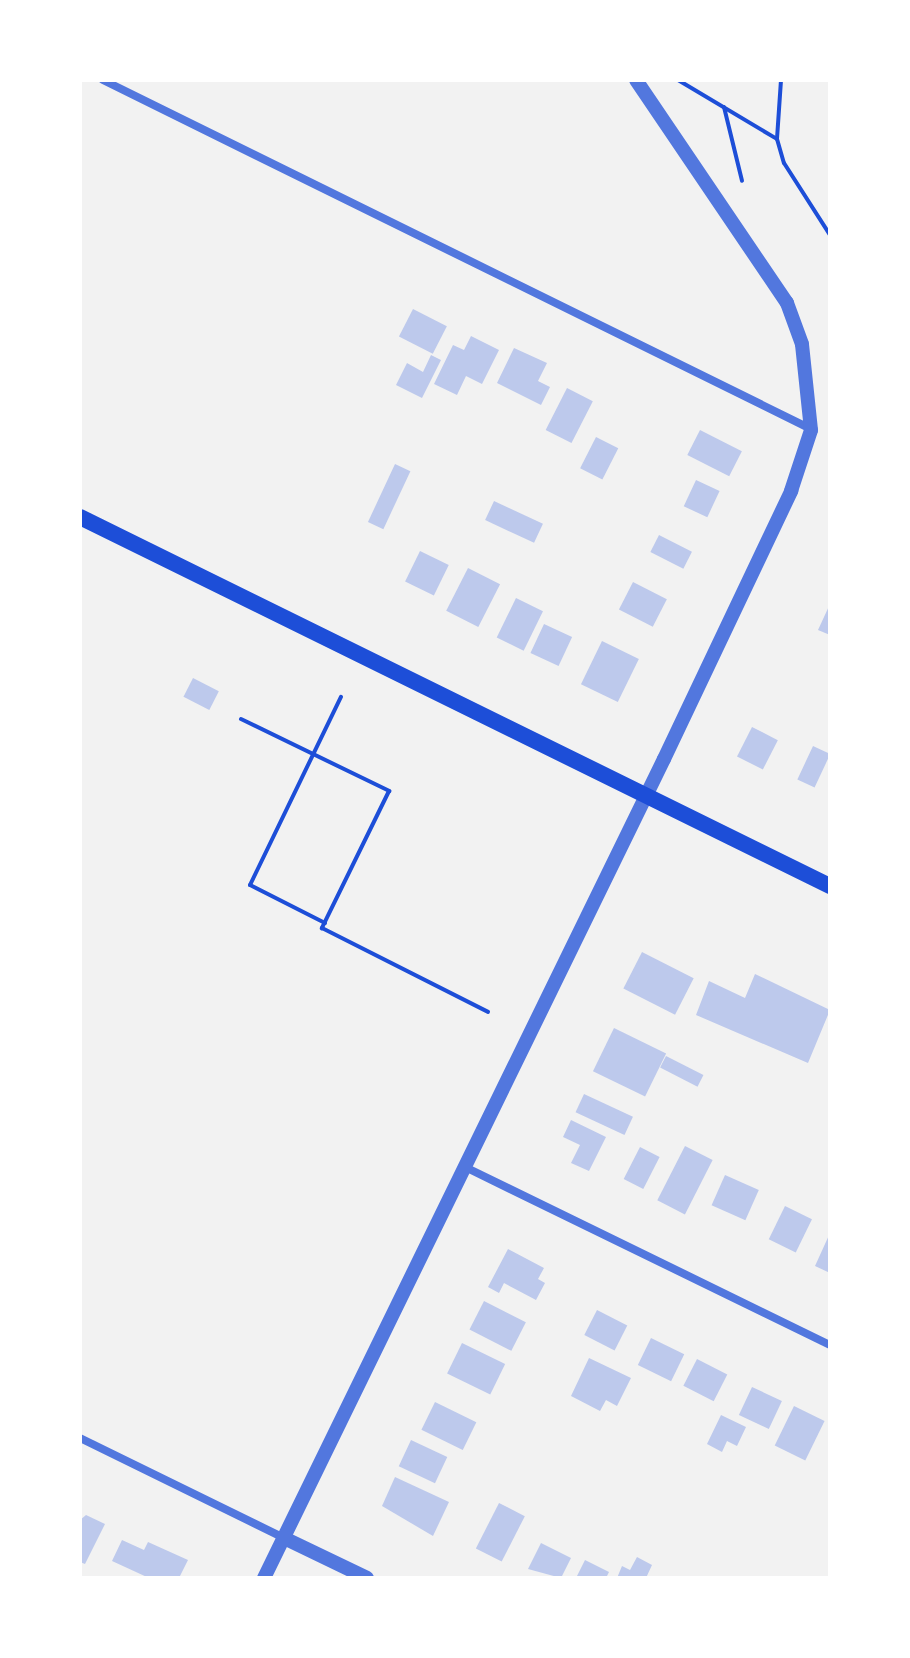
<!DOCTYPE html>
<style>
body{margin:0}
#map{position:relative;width:910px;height:1658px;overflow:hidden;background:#f2f2f2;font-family:"DejaVu Sans",sans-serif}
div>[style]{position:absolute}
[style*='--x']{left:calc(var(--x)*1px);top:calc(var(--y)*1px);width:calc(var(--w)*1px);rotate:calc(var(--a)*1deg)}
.building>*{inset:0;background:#bdc9ec;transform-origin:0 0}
.path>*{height:4px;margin:-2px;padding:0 2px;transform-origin:2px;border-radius:2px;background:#1d4ed8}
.minor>*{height:8px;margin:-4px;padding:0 4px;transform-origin:4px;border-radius:4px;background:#5277de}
.tertiary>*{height:14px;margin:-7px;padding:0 7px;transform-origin:7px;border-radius:7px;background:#5277de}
.secondary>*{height:16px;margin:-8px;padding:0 8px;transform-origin:8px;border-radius:8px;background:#1d4ed8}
span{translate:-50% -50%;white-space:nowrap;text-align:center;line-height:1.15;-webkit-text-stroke:6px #fff;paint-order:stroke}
.frame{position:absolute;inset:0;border:82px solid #fff;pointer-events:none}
</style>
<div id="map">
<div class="building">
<i style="left:413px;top:309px;width:38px;height:31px;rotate:27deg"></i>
<i style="clip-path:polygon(471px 336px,499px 350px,482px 384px,466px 376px,457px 395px,434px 384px,453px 345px,464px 350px)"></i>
<i style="clip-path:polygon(514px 348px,547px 363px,538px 381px,550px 387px,541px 405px,497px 383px)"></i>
<i style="clip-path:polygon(431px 355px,441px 360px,422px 398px,396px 385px,407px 363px,423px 372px)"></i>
<i style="left:567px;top:388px;width:29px;height:47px;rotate:27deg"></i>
<i style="left:700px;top:430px;width:47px;height:28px;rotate:27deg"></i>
<i style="left:596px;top:437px;width:25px;height:35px;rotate:27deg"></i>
<i style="left:395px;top:464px;width:17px;height:64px;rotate:25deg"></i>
<i style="left:696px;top:480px;width:26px;height:29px;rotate:25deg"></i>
<i style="left:494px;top:501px;width:54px;height:21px;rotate:25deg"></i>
<i style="left:659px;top:535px;width:37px;height:19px;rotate:27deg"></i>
<i style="left:420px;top:551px;width:32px;height:34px;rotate:26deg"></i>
<i style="left:468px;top:568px;width:36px;height:48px;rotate:27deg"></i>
<i style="left:633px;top:582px;width:38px;height:31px;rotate:27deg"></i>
<i style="left:516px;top:598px;width:30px;height:44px;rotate:26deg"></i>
<i style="clip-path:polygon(830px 604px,830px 635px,818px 630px)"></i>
<i style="left:544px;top:624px;width:31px;height:32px;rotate:25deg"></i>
<i style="left:602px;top:641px;width:41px;height:48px;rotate:26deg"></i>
<i style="left:193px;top:678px;width:29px;height:21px;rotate:27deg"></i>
<i style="left:752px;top:727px;width:29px;height:33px;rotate:27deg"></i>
<i style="left:813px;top:746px;width:19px;height:37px;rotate:25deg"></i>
<i style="left:642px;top:952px;width:58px;height:41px;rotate:27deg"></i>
<i style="clip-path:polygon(755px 974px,830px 1010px,808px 1063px,696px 1015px,709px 981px,745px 998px)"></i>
<i style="left:614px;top:1028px;width:58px;height:48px;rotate:26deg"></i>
<i style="left:666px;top:1056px;width:42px;height:13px;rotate:27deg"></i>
<i style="left:584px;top:1094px;width:54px;height:20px;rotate:25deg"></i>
<i style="clip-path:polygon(571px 1120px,606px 1137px,589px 1171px,571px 1163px,580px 1145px,563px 1137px)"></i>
<i style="left:685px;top:1146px;width:31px;height:61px;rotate:27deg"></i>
<i style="left:640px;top:1147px;width:22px;height:36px;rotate:27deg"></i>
<i style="left:725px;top:1175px;width:37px;height:33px;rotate:24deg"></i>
<i style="left:785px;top:1206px;width:30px;height:37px;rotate:26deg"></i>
<i style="clip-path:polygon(830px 1233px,830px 1273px,815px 1266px)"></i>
<i style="clip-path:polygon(508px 1249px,544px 1268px,538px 1279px,545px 1283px,536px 1300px,504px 1283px,499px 1293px,488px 1287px)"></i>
<i style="left:484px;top:1301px;width:47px;height:32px;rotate:27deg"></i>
<i style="left:597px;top:1310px;width:34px;height:28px;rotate:27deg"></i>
<i style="left:651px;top:1338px;width:37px;height:30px;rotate:26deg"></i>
<i style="left:462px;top:1343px;width:48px;height:34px;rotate:26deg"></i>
<i style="clip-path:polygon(589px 1358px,631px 1378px,617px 1406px,606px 1400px,600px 1411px,571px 1396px)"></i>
<i style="left:697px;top:1359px;width:34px;height:30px;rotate:27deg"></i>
<i style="left:752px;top:1387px;width:33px;height:31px;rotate:25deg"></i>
<i style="left:435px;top:1402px;width:46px;height:31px;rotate:26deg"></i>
<i style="left:794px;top:1406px;width:34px;height:44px;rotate:26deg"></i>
<i style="clip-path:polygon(721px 1415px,746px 1427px,737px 1446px,727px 1441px,722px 1452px,707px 1444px)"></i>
<i style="left:411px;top:1440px;width:40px;height:29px;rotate:25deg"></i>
<i style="clip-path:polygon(395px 1477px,449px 1502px,433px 1536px,382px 1506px)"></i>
<i style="left:499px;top:1503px;width:29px;height:51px;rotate:27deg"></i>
<i style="clip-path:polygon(86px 1515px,105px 1524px,85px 1564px,80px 1562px,80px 1520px)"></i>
<i style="clip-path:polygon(122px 1540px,144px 1550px,148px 1542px,188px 1560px,179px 1578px,149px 1578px,112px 1561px)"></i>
<i style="clip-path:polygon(541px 1543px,571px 1558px,561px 1578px,528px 1569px)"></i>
<i style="clip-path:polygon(637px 1557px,652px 1565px,646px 1578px,617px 1578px,622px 1566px,630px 1570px)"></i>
<i style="clip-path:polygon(585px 1560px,609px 1572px,606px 1578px,576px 1578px)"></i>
</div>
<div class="path">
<i style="--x:678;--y:80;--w:115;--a:30.8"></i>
<i style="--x:781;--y:80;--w:59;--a:93.9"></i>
<i style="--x:777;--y:139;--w:25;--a:74"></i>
<i style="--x:784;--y:163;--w:85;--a:57.4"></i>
<i style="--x:724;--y:107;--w:76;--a:76.3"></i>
<i style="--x:241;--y:719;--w:165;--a:25.9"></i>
<i style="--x:389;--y:791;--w:153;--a:116.1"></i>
<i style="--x:322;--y:928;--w:186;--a:26.8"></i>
<i style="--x:325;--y:923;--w:84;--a:-153.1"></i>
<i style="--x:250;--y:885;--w:209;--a:-64.2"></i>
</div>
<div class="minor">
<i style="--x:103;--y:80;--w:789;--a:26.24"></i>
<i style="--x:465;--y:1167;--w:406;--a:26"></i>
<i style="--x:80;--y:1438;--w:227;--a:26.1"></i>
</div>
<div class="tertiary">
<i style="--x:284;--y:1538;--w:92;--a:25.7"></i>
<i style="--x:264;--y:1578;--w:911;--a:-63.97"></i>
<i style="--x:664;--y:759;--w:297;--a:-64.6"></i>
<i style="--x:791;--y:491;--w:64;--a:-71.8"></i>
<i style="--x:811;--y:430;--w:86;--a:-96"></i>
<i style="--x:802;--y:344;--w:44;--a:-110.1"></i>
<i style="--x:787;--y:303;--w:269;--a:-124.1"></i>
</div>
<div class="secondary">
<i style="--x:80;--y:517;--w:836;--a:26.2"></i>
</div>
<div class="frame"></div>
</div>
